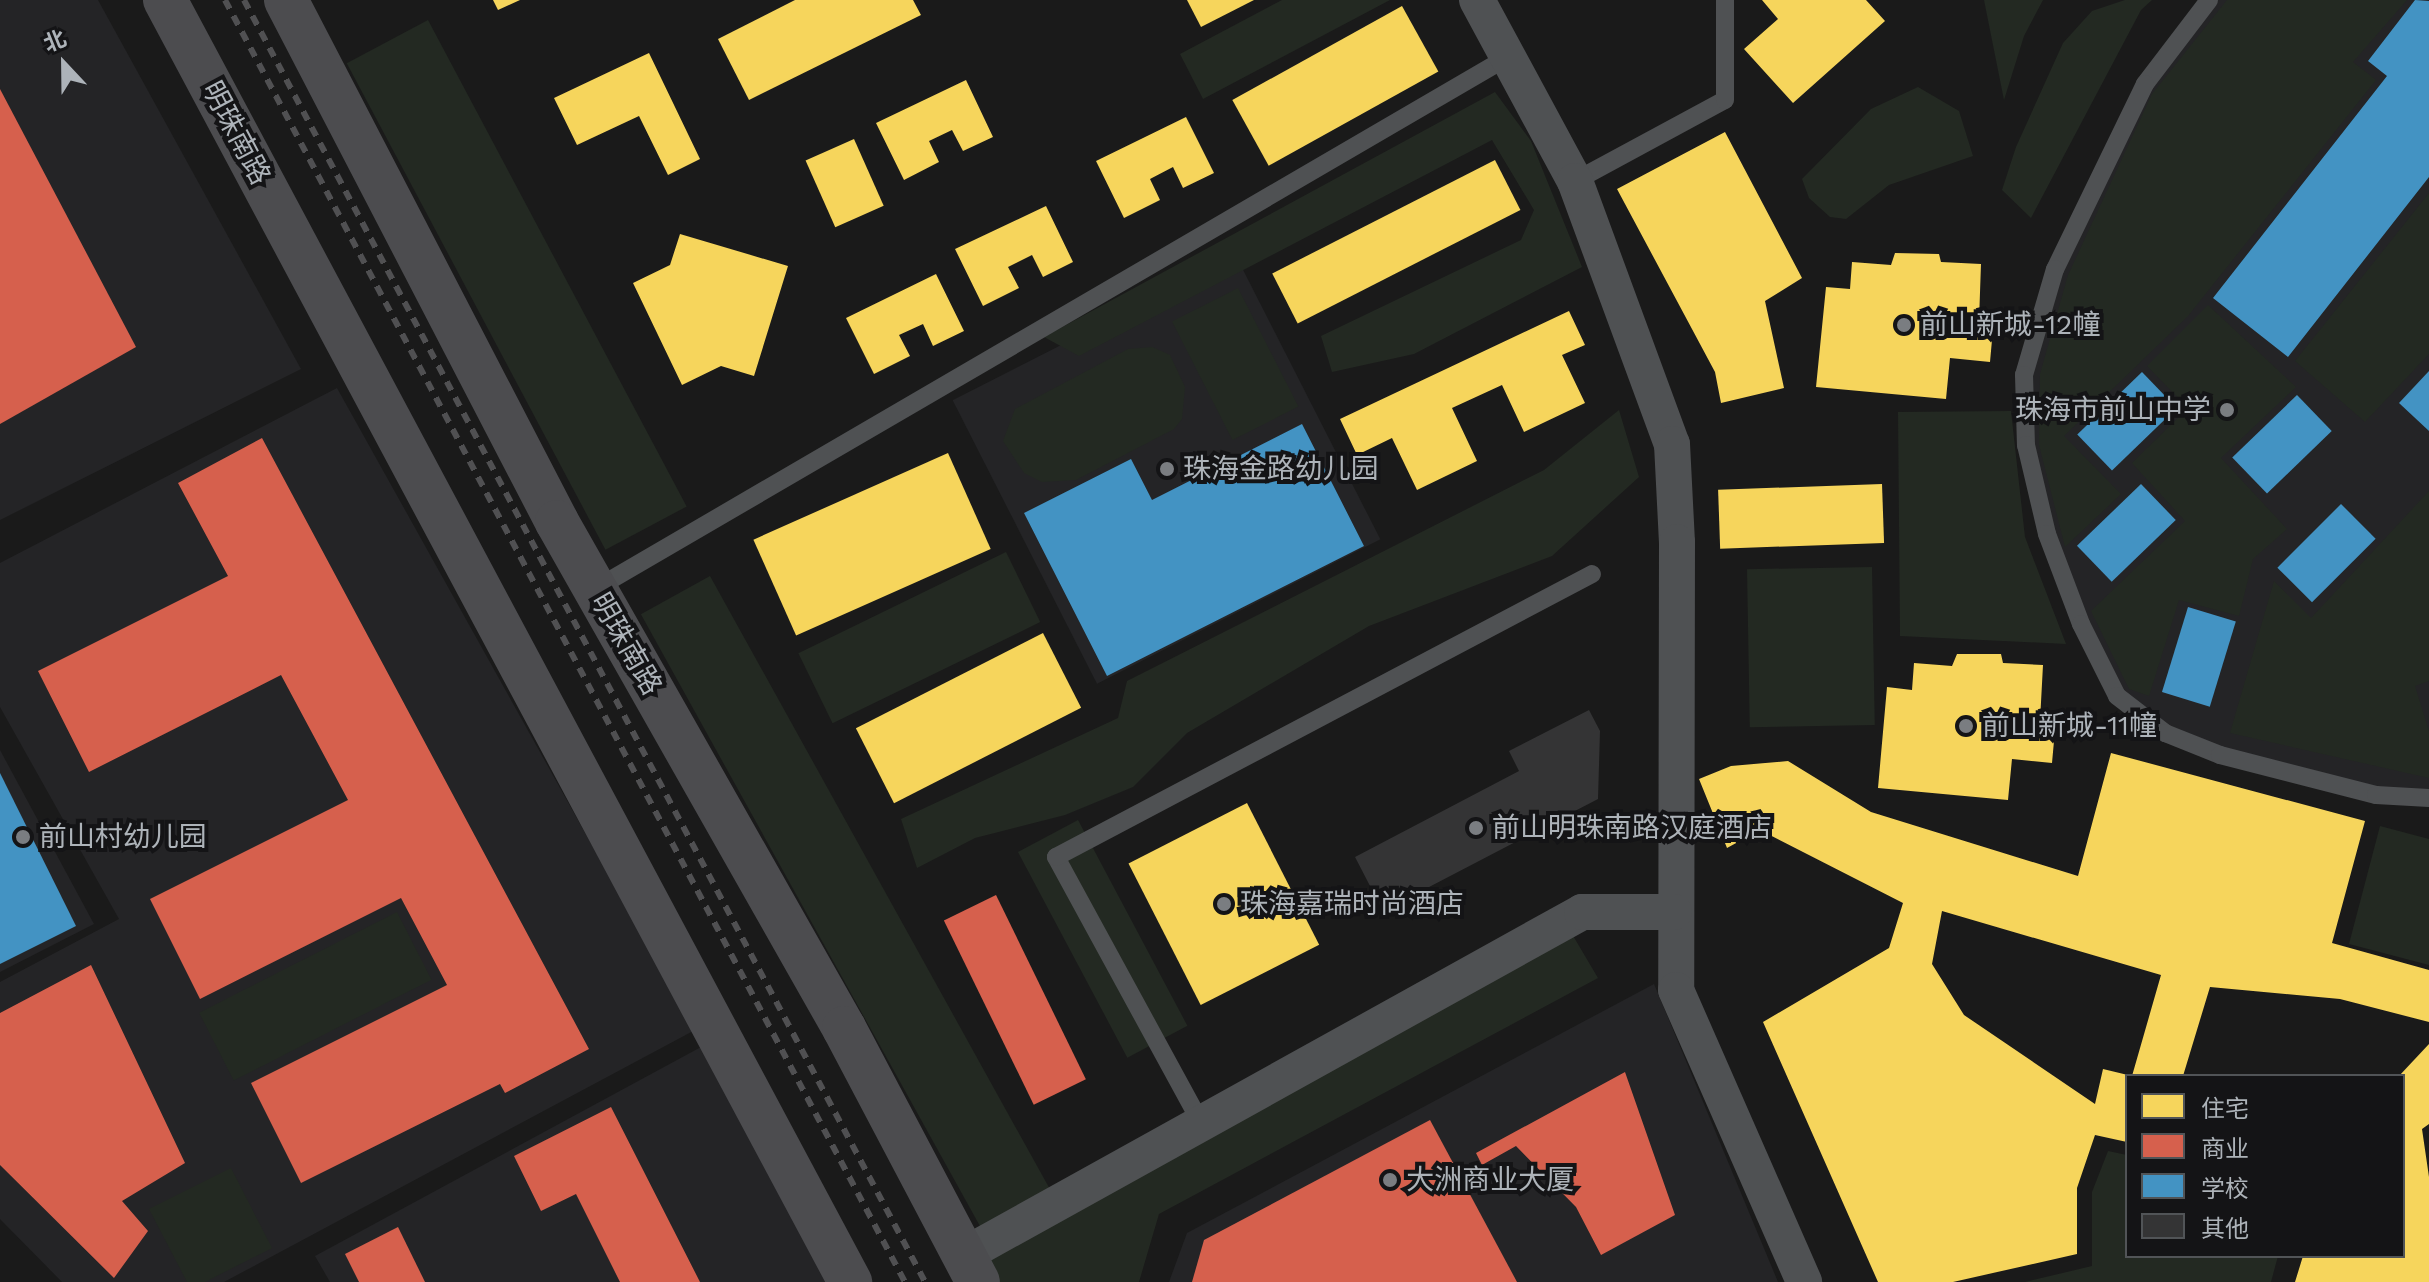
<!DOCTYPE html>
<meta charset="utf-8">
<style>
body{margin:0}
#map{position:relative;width:2429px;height:1282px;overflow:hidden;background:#1a1a1a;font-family:"Work Sans","Noto Sans SC",sans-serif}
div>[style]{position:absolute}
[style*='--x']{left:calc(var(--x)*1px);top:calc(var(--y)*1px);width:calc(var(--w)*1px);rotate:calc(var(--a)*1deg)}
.built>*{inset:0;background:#242426;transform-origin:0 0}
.green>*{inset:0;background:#232922;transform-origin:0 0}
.homes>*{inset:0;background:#f6d55c;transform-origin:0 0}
.shops>*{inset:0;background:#d6604d;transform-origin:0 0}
.schools>*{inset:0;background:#4393c3;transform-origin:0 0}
.building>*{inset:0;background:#343435}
.service>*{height:18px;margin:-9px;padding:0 9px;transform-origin:9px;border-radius:9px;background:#4f5153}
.minor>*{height:36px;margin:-18px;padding:0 18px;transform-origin:18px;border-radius:18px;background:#4f5153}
.trunk>*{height:44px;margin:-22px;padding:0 22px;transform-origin:22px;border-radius:22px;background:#4c4c4f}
.rail>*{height:6px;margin-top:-3px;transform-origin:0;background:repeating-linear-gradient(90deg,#505052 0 10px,transparent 0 18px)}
.dots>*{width:22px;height:22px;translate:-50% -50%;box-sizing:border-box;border:4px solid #141416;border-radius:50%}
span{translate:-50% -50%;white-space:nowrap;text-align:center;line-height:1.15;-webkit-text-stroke:8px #141416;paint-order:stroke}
.street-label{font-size:28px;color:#adb3b9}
.poi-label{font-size:28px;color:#adb3b9}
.left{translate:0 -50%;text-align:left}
.right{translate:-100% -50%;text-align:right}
.legend{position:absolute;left:2125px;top:1074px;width:280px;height:184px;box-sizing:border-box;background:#141416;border:2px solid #515457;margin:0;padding:10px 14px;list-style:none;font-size:24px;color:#adb3b9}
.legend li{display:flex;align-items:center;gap:16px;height:40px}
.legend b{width:40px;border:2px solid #515457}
.north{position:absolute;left:24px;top:24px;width:80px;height:80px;-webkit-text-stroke:6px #141416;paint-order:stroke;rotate:338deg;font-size:22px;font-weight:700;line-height:32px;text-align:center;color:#adb3b9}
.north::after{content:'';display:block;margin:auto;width:28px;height:36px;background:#adb3b9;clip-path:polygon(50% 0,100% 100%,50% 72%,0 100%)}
</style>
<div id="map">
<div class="built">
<i style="clip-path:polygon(0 0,98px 0,301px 369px,0 520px)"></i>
<i style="clip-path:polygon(2209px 0,2429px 0,2429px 798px,2220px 755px,2117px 696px,2047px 534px,2024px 375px,2098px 174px)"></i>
<i style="left:1236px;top:256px;width:318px;height:318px;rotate:63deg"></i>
<i style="clip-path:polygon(337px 388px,695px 1030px,224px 1282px,62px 1282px,0 1219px,0 982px,119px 919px,0 707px,0 563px)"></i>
<i style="clip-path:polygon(0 750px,94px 924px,0 972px)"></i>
<i style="clip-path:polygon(1654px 984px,1778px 1282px,1169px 1282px,1187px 1233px)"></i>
<i style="clip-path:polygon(701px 1047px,828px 1282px,330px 1282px,315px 1256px)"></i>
</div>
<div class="green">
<i style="clip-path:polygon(1282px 0,1390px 0,1203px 99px,1180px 54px)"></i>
<i style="clip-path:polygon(1984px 0,2043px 0,2024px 36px,2004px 100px)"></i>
<i style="clip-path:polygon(2125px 0,2152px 0,2141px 10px,2031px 218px,2002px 190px,2016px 147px,2063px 43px,2092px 11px)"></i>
<i style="clip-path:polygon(2227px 0,2407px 0,2353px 62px,2376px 80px,2188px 316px,2064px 436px,2121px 494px,2065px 547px,2039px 445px,2040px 374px,2068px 275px,2152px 94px)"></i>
<i style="left:428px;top:20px;width:551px;height:92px;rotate:62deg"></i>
<i style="clip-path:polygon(1918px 87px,1959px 111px,1973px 156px,1889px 185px,1846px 219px,1830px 217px,1809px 198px,1802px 179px,1871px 109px)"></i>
<i style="clip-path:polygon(1495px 92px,1531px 141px,1582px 267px,1414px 354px,1332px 372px,1321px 336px,1521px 240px,1534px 210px,1492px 140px,1079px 356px,1044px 337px)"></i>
<i style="clip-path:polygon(2429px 193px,2429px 354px,2365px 422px,2295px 361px)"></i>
<i style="left:1238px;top:288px;width:133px;height:74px;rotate:63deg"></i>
<i style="clip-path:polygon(2208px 305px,2296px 387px,2221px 458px,2287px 529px,2253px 559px,2239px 616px,2179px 600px,2149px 696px,2129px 689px,2091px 611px,2185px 521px,2132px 463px,2188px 408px,2147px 366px)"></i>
<i style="clip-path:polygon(1152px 347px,1170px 355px,1185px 387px,1182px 419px,1174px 429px,1076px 480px,1042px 482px,1024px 473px,1003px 441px,1015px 409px,1128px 349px)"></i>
<i style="clip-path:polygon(1619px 410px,1639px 477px,1552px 556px,1369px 626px,1187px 733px,1133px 787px,1065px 815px,975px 838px,917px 868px,901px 819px,1118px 718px,1127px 681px,1544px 470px)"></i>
<i style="clip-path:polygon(2011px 411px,2025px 537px,2066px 644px,1900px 636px,1898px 412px)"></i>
<i style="clip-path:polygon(2429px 491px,2429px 681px,2415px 686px,2429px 731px,2429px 778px,2230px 733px,2274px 581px,2311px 618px)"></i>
<i style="left:1006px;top:552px;width:78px;height:231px;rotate:64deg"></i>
<i style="left:1872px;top:567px;width:158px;height:125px;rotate:89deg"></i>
<i style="left:710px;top:576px;width:703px;height:79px;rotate:61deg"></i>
<i style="left:1078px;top:820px;width:233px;height:68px;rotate:62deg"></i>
<i style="clip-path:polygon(2380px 826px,2429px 839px,2429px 965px,2349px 944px)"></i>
<i style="left:397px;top:912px;width:76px;height:222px;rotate:63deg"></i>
<i style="clip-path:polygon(1572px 934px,1598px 978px,1159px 1214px,1139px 1282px,993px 1282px,983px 1262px)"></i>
<i style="clip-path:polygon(2108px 1151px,2127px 1155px,2127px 1256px,2278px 1256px,2271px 1282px,2025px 1282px,2092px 1266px,2092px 1192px)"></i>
<i style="clip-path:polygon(231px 1168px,272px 1248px,205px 1282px,187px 1282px,149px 1209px)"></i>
</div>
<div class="homes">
<i style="clip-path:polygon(493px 0,520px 0,498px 10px)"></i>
<i style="clip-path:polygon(795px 0,913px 0,921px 15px,749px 100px,718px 39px)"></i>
<i style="clip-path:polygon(1187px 0,1254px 0,1201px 27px)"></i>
<i style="clip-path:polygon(1762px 0,1866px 0,1885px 21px,1793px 103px,1744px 49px,1778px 19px)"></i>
<i style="left:1402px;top:6px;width:75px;height:194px;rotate:61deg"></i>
<i style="clip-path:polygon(649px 53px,700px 159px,668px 175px,639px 116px,577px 145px,554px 98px)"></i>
<i style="clip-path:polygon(966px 80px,993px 137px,963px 151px,952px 130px,929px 141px,939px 162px,904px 180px,876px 123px)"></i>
<i style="clip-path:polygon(1186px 117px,1214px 173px,1183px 188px,1173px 167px,1150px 179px,1160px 200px,1124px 218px,1096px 161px)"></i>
<i style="clip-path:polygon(1725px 132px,1802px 278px,1765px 301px,1784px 388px,1721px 403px,1715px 372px,1617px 189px)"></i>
<i style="left:854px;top:139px;width:73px;height:53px;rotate:66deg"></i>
<i style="left:1495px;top:160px;width:56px;height:250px;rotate:63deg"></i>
<i style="clip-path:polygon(1046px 206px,1073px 262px,1043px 277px,1032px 255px,1008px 267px,1019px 288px,983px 306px,955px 249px)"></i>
<i style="clip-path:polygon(680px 234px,788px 266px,754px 376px,721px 366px,682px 385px,633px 283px,670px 265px)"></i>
<i style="clip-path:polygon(1895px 253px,1939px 254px,1941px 262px,1981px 264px,1979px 321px,1993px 329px,1990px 362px,1950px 358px,1946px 399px,1816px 387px,1826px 287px,1850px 289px,1852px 262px,1891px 265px)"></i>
<i style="clip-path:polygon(936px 274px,964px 331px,933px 346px,923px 324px,899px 335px,910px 356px,874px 374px,846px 318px)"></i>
<i style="clip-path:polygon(1569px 311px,1585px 345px,1562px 355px,1585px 403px,1524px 432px,1502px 385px,1452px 408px,1477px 461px,1417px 490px,1392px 438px,1357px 455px,1340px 419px)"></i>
<i style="left:948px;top:453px;width:105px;height:213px;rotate:66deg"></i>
<i style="left:1882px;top:484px;width:59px;height:164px;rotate:88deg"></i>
<i style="left:1043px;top:633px;width:84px;height:210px;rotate:63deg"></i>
<i style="clip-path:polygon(1957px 654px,2001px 654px,2003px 663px,2043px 665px,2040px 721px,2055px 730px,2052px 763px,2012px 759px,2008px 800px,1878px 788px,1887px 687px,1912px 690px,1914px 663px,1952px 666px)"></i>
<i style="clip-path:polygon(evenodd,2111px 753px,2365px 821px,2332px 943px,2429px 970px,2429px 1022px,2340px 999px,2210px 987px,2183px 1076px,2127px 1076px,2127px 1142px,2095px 1135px,2077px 1188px,2077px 1254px,1953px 1282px,1878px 1282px,1763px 1022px,1889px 948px,1903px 903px,1760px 830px,1727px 848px,1699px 779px,1731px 766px,1788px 761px,1871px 812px,2078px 876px,2111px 753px,1942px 911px,2161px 975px,2132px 1076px,2103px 1069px,2095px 1104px,1964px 1015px,1932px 964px,1942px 911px)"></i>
<i style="left:1247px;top:803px;width:159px;height:133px;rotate:63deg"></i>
<i style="clip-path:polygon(2429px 1044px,2429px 1124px,2422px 1129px,2429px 1177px,2429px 1282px,2295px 1282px,2303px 1256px,2403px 1256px,2399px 1076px)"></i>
</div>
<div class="shops">
<i style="clip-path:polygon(0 89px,136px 347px,0 424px)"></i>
<i style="clip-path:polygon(262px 438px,589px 1049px,505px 1093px,500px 1084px,301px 1183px,251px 1083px,447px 985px,401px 898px,200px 999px,150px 899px,348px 800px,281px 675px,89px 772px,38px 671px,228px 576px,178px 483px)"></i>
<i style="left:996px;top:895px;width:205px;height:58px;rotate:64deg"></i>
<i style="clip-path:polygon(91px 965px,185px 1163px,122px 1201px,148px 1231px,114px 1278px,0 1165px,0 1013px)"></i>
<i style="clip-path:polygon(1625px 1072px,1675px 1215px,1601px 1255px,1576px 1207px,1516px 1146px,1482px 1165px,1476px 1153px)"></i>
<i style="clip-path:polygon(611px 1107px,700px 1282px,620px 1282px,576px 1194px,541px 1211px,514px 1156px)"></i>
<i style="clip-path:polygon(1430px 1120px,1517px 1282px,1192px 1282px,1204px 1240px)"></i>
<i style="clip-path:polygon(398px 1227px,425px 1282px,359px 1282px,345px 1254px)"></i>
</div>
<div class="schools">
<i style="clip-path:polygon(2415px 0,2429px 1px,2429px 177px,2288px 357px,2213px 298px,2387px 76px,2368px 61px)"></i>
<i style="clip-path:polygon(2429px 371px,2429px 431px,2399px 403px)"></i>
<i style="left:2142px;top:372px;width:50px;height:90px;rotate:46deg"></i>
<i style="left:2297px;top:395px;width:50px;height:90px;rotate:46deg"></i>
<i style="clip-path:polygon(1302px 424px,1364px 546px,1107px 676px,1024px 513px,1131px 459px,1152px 500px)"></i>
<i style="left:2141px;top:484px;width:50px;height:89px;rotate:46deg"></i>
<i style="left:2341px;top:504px;width:49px;height:90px;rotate:45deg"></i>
<i style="left:2188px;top:607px;width:50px;height:89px;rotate:17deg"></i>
<i style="clip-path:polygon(0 773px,76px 926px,0 964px)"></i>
</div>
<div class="building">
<i style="clip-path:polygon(1589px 710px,1600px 731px,1598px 799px,1383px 911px,1355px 857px,1519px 771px,1509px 751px)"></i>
</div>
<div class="service">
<i style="--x:2209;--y:0;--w:106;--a:127.3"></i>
<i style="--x:2145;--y:84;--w:206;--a:115.9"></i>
<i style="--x:2055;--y:269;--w:110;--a:106.3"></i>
<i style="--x:2024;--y:375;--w:70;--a:88.4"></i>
<i style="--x:2026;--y:445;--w:91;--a:76.7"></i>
<i style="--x:2047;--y:534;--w:96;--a:69.3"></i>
<i style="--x:2081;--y:624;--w:80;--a:63.4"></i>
<i style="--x:2117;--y:696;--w:61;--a:37.6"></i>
<i style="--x:2165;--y:733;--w:59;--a:21.8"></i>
<i style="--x:2220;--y:755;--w:161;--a:14.4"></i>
<i style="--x:2376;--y:795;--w:53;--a:3.2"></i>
<i style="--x:1575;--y:181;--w:170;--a:-28.4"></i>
<i style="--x:1725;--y:100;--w:100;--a:-90"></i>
<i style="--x:595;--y:589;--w:1057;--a:-30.23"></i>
<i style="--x:1201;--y:1123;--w:303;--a:-118.6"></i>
<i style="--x:1056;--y:857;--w:606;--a:-27.83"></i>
</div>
<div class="minor">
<i style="--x:1477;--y:0;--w:206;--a:61.6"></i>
<i style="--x:1575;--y:181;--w:280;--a:69.8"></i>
<i style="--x:1672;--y:444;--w:98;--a:87.1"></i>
<i style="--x:1677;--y:542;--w:448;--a:90.1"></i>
<i style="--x:1676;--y:990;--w:319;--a:66.3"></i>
<i style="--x:964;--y:1255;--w:707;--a:-29.03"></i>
<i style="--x:1582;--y:912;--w:92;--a:0"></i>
</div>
<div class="trunk">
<i style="--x:165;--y:0;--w:1454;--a:61.88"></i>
<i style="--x:286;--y:0;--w:588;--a:62.56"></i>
<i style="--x:557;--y:522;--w:582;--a:60.44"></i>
<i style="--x:844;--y:1028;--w:287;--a:62.2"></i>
</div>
<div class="rail">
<i style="--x:225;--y:0;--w:1451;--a:62.06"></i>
<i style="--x:244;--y:0;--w:1452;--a:62.02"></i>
</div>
<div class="dots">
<i style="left:1904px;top:325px;background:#7a7d81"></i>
<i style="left:2227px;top:410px;background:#7a7d81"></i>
<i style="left:1167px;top:469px;background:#7a7d81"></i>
<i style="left:1966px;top:726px;background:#7a7d81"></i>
<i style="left:1476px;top:828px;background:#7a7d81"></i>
<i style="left:23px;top:837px;background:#7a7d81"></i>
<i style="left:1224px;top:904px;background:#7a7d81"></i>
<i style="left:1390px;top:1180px;background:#7a7d81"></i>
</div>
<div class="street-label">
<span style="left:236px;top:133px;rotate:62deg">明珠南路</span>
<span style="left:626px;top:644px;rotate:60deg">明珠南路</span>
</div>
<div class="poi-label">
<span class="left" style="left:1920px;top:325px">前山新城-12幢</span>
<span class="right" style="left:2211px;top:410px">珠海市前山中学</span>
<span class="left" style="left:1183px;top:469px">珠海金路幼儿园</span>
<span class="left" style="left:1982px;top:726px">前山新城-11幢</span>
<span class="left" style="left:1492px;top:828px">前山明珠南路汉庭酒店</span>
<span class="left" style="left:39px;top:837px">前山村幼儿园</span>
<span class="left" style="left:1240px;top:904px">珠海嘉瑞时尚酒店</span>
<span class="left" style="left:1406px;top:1180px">大洲商业大厦</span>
</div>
<ul class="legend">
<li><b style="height:22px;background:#f6d55c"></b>住宅</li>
<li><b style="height:22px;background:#d6604d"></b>商业</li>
<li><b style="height:22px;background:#4393c3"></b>学校</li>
<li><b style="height:22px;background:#343435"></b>其他</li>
</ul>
<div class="north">北</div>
</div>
